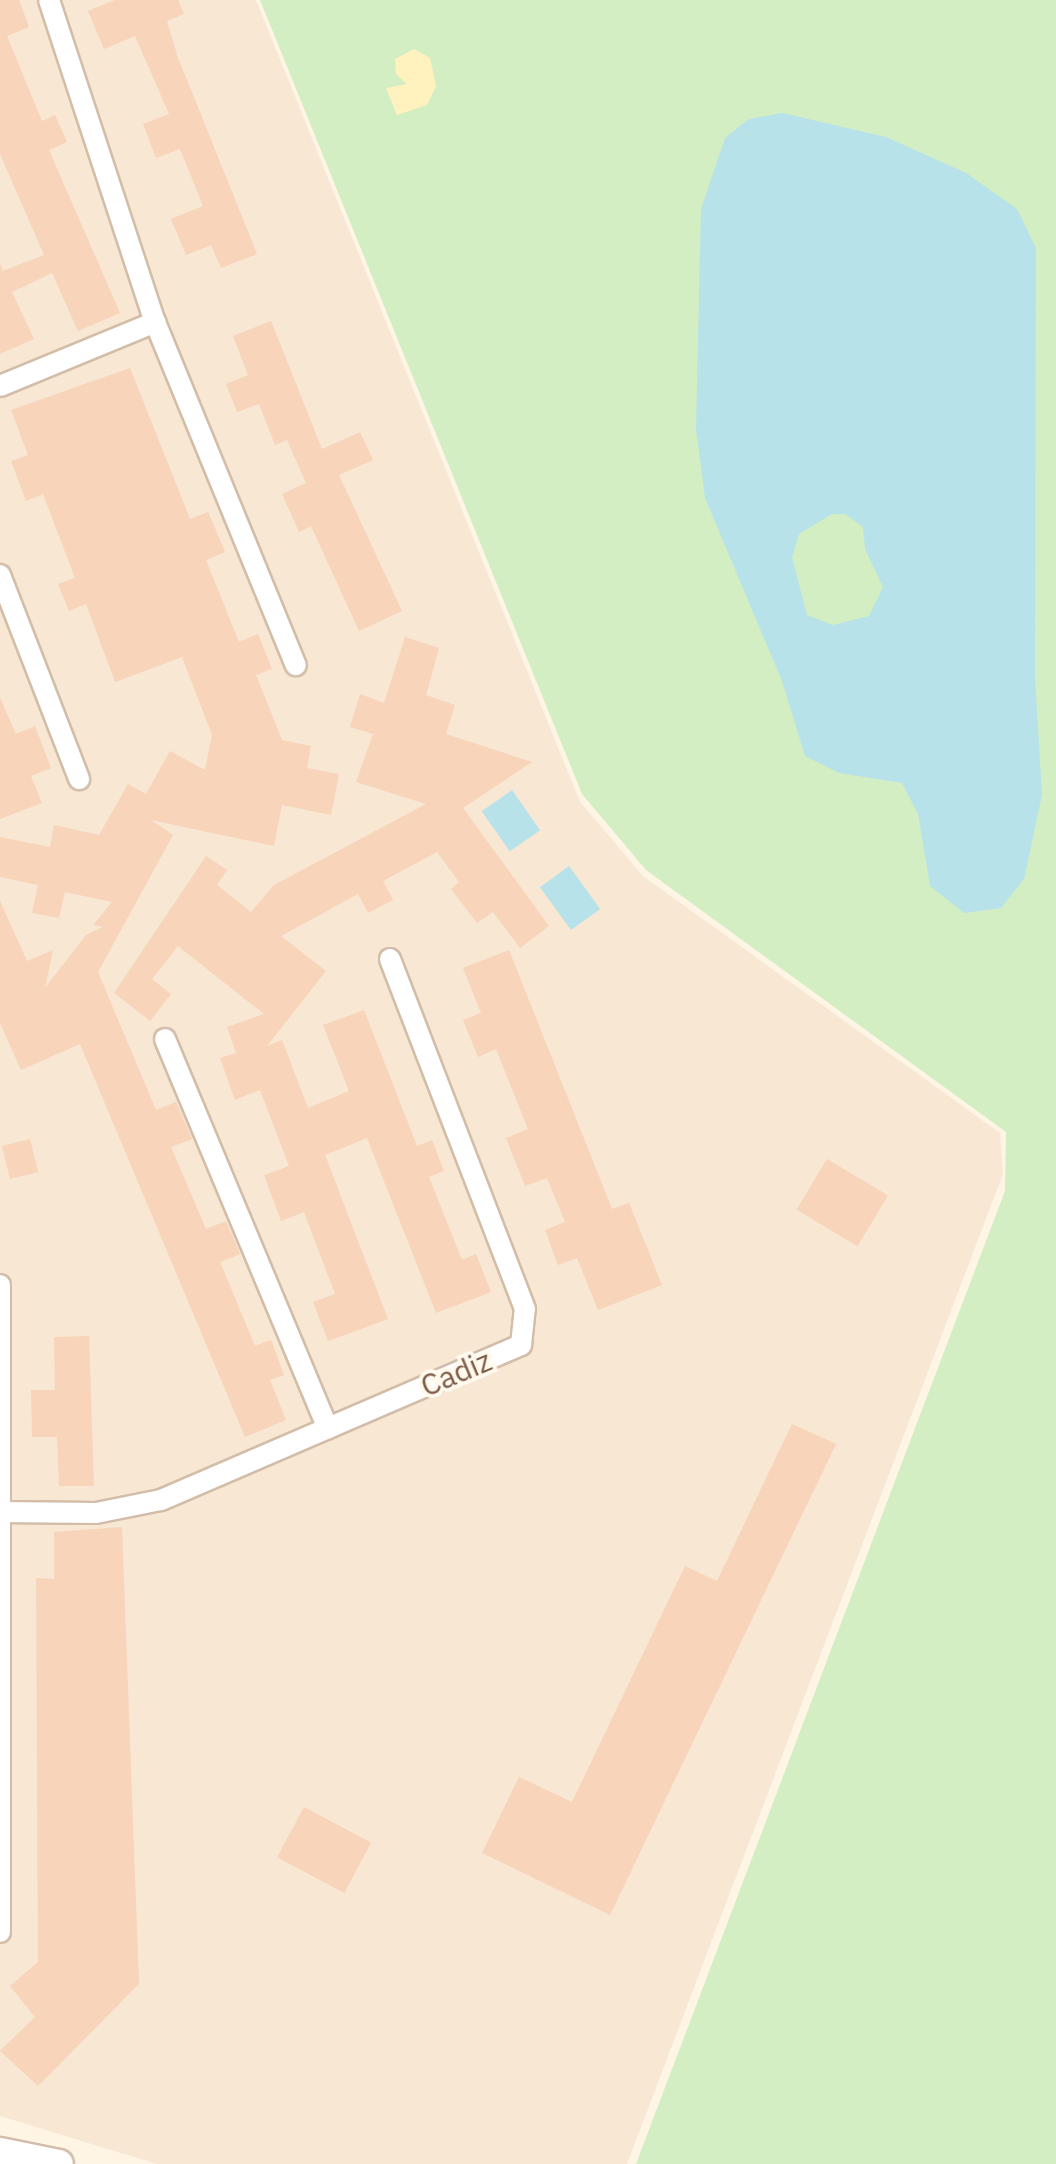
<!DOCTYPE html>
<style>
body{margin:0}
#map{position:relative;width:1056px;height:2164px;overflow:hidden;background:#fef5e5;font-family:"IBM Plex Sans",sans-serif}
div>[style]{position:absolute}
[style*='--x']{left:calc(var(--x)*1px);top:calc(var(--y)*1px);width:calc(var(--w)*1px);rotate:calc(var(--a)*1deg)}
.residential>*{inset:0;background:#f7e7d3}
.green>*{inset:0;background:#d3eec2}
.sand>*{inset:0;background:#fff2bf}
.water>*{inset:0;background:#b7e2ea;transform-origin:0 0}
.building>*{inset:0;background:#f7d4ba;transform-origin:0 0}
.roads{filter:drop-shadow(2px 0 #d2bda9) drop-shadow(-2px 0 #d2bda9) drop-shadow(0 2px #d2bda9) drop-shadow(0 -2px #d2bda9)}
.minor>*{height:20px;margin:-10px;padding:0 10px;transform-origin:10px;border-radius:10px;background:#fff}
.secondary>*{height:28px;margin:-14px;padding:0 14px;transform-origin:14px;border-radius:14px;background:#fff}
span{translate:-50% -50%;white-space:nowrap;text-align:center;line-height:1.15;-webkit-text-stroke:8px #fff9ee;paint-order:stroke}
.street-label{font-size:30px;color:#7b5b47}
</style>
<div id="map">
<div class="residential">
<i style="clip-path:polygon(0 0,256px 0,580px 802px,643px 876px,1000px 1133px,1003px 1174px,627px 2164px,157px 2164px,0 2116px)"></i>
</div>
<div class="green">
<i style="clip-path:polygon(260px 0,1056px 0,1056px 2164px,636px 2164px,1005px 1191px,1006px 1132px,646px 870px,582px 794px)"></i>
</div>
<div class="sand">
<i style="clip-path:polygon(414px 49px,430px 58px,436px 86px,427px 105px,397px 115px,386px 88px,407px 84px,396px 74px,395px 59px)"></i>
</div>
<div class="water">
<i style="clip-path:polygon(evenodd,782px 113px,886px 137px,966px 173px,1017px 209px,1036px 248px,1035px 677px,1042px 795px,1024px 879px,1001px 908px,964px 913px,930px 886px,918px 814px,902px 783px,839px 773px,805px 756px,782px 681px,705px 498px,696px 429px,701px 209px,725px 138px,749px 119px,782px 113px,832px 514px,845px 514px,863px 527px,865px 549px,883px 587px,869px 616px,833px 625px,807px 615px,792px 557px,799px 534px,832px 514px)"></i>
<i style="left:512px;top:790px;width:49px;height:37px;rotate:55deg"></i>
<i style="left:569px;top:866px;width:53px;height:36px;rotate:54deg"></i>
</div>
<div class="building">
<i style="clip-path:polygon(0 0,19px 0,29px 27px,7px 36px,42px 121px,55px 115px,67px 142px,49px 150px,120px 313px,78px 331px,52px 273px,12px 292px,34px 339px,0 354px,0 264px,3px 271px,44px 255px,0 154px)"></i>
<i style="clip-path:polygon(115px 0,178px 0,184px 14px,167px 21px,177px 55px,257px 254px,221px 268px,211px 245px,186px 255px,171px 219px,203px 206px,180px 149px,156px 158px,143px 124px,169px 114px,135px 36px,104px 49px,88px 11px)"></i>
<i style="clip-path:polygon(271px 321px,322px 449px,360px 432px,373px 460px,339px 475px,402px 611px,359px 631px,311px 526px,299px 532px,282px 494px,306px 483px,287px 440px,275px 445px,259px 404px,237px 412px,226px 384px,248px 375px,233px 336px)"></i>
<i style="clip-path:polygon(130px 368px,190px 519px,208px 512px,225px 552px,206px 560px,239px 642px,258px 634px,272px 669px,256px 675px,282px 740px,311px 746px,307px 768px,339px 774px,331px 815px,282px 805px,274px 846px,151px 820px,173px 835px,98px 972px,156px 1110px,176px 1102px,192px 1139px,171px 1147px,206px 1229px,226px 1221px,240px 1254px,220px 1262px,255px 1346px,271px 1340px,284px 1375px,270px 1380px,286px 1420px,245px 1437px,80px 1044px,21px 1070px,0 1023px,0 901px,27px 961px,53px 950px,45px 988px,86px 935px,103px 927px,93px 925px,112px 902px,65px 892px,59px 918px,32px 913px,38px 885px,0 877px,0 837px,50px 847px,54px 825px,99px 835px,128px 784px,146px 794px,170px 751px,205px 770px,212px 735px,182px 657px,115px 682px,86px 604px,69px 611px,58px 584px,75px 578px,43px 494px,26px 501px,11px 461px,28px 455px,11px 410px)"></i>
<i style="clip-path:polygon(405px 637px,439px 648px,426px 695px,455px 705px,446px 734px,532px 762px,463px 808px,549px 926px,520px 948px,493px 912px,477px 923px,451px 889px,459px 882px,437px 852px,383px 881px,393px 900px,368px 913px,358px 894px,281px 936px,326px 971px,267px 1046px,282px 1040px,308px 1108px,349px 1091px,323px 1025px,364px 1010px,417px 1146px,432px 1140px,444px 1171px,429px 1177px,462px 1260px,476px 1254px,491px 1292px,436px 1313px,367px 1138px,325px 1155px,388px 1319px,328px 1341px,313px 1302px,335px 1294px,304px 1212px,281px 1221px,264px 1175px,289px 1166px,260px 1090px,235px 1100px,220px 1058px,236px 1053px,227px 1027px,264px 1014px,178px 946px,152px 979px,171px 994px,150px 1021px,114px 993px,206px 856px,227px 870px,217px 885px,251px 912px,274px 885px,426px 804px,356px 782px,373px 734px,350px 727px,360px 694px,384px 703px)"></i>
<i style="clip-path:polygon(0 698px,16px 734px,35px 726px,51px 768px,31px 776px,42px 803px,0 819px)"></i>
<i style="clip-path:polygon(509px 950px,612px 1209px,629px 1203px,662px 1285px,598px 1310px,577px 1258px,558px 1265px,545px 1230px,565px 1222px,547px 1178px,525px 1186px,506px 1138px,528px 1129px,496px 1049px,478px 1057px,463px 1020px,481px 1013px,463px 968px)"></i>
<i style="left:30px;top:1139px;width:34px;height:29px;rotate:76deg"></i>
<i style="left:827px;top:1159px;width:71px;height:59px;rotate:31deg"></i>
<i style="clip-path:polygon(89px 1336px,94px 1486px,59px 1486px,57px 1437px,32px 1437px,31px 1390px,55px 1390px,54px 1337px)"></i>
<i style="clip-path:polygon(792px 1424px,836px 1444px,610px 1915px,482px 1853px,519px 1777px,572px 1802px,685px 1566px,717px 1581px)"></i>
<i style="clip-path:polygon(122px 1527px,139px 1984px,38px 2086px,0 2051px,35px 2017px,10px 1986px,38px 1962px,36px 1578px,54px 1579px,54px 1532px)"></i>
<i style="left:304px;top:1807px;width:76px;height:57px;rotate:28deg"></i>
</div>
<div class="roads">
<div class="minor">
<i style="--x:49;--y:0;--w:339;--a:71.8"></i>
<i style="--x:155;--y:322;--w:371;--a:67.7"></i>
<i style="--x:0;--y:386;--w:168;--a:-22.4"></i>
<i style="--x:0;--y:575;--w:219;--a:68.8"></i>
<i style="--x:165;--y:1039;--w:422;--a:67.3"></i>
<i style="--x:0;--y:1285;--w:647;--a:90"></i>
<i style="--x:0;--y:1512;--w:96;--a:0.6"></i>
<i style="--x:96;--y:1513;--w:66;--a:-11.3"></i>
<i style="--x:161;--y:1500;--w:392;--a:-23.3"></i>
<i style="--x:521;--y:1345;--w:36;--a:-84"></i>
<i style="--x:525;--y:1309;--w:375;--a:-111.1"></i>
</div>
<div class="secondary">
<i style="--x:0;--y:2152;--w:60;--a:11.5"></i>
</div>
</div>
<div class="street-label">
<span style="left:456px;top:1373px;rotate:-23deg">Cadiz</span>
</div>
</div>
